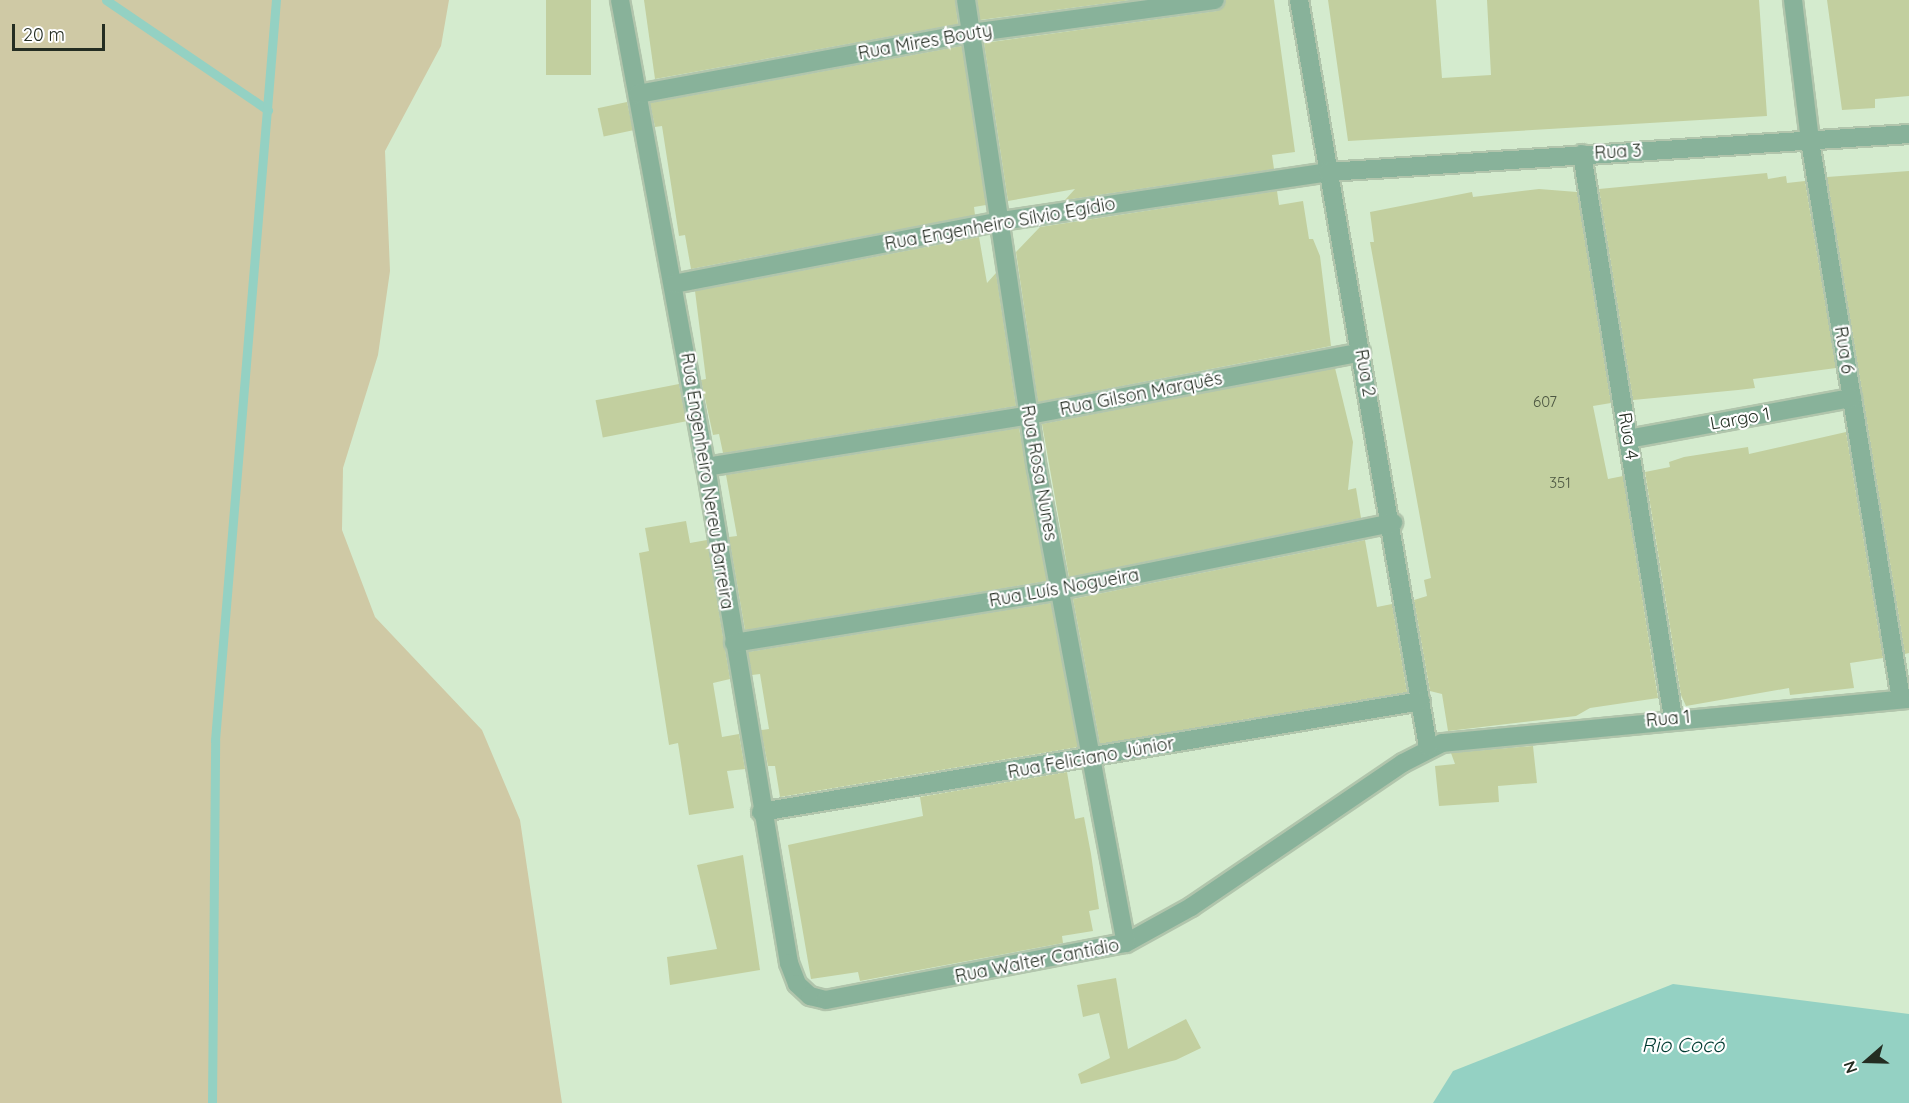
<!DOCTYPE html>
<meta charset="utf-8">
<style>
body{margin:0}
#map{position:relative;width:1909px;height:1103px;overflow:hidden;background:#d4ebce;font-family:Quicksand,sans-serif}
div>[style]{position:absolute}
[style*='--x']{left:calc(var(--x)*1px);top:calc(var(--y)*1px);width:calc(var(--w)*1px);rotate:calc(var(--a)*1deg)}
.green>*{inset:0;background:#cfc9a5}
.water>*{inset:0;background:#94d1c3}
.stream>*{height:9px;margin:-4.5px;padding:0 4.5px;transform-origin:4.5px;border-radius:4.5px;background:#94d1c3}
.building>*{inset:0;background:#c2cf9f;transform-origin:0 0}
.roads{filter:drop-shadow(2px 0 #b1c5ac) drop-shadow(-2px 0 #b1c5ac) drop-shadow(0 2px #b1c5ac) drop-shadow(0 -2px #b1c5ac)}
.minor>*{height:18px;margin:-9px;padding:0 9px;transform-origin:9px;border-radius:9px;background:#88b29a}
span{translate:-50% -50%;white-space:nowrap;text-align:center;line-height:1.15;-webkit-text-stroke:4.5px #fff;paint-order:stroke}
.number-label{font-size:15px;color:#4c5641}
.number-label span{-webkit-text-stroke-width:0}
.street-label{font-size:18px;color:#242d22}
.water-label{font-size:20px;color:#003a31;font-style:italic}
.north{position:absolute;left:1837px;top:1031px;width:60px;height:60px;-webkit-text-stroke:4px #fff;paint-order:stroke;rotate:250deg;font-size:16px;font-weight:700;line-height:24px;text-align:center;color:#242d22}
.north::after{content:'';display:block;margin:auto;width:21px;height:27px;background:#242d22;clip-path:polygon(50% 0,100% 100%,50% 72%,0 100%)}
.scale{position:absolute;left:12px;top:24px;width:93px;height:27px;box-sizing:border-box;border:3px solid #242d22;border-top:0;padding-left:8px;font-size:18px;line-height:21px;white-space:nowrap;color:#242d22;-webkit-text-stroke:4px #fff;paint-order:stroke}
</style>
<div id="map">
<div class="green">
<i style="clip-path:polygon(0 0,449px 0,441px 46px,385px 151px,390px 271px,378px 355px,343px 468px,342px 530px,375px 617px,482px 730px,520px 820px,562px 1103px,0 1103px)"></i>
</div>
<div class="water">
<i style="clip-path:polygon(1673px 984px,1909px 1014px,1909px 1103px,1433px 1103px,1453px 1071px)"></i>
</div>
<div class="stream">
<i style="--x:106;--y:0;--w:196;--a:34.2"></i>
<i style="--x:212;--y:1103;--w:363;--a:-89.5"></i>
<i style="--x:215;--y:740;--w:743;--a:-85.29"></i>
</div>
<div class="building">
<i style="left:546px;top:0;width:45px;height:75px"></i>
<i style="clip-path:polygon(644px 0,955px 0,958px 24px,655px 79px)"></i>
<i style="clip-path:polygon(977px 0,1131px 0,980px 20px)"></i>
<i style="clip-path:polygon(1226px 0,1274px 0,1295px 152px,1272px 155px,1274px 169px,1065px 200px,1075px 189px,1008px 201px,984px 43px,1217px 11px)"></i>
<i style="clip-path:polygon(1328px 0,1436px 0,1442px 78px,1491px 75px,1487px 0,1759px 0,1767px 116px,1348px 141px)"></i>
<i style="clip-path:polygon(1827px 0,1909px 0,1909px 96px,1875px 99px,1875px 108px,1842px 110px)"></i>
<i style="clip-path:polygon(962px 46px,986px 205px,974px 207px,975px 215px,691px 269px,685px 235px,679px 236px,662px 126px,655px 127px,650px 103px)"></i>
<i style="left:627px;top:102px;width:29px;height:30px;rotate:78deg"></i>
<i style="clip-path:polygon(1909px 171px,1909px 653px,1905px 654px,1827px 177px)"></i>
<i style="clip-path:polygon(1767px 173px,1768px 179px,1786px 176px,1787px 183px,1805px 181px,1836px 368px,1753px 379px,1755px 388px,1738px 390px,1633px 400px,1599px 189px)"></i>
<i style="clip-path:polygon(1539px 189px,1577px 192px,1611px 403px,1593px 406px,1608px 479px,1623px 476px,1658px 698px,1590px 708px,1576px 716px,1448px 731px,1442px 694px,1430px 691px,1414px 600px,1427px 596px,1424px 580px,1431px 578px,1370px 242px,1374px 242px,1370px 212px,1472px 192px,1473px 197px)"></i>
<i style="clip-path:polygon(1277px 191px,1279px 205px,1303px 201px,1309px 239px,1313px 239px,1320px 256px,1331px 346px,1038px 402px,1016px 252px,1040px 227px)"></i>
<i style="clip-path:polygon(979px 237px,987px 283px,996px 273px,1016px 406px,723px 453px,719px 434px,713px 435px,701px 380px,706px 379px,695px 291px)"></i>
<i style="clip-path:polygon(1335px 368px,1353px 442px,1348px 490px,1356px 488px,1361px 518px,1069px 577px,1042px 424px)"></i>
<i style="left:679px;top:384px;width:38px;height:85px;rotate:79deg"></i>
<i style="clip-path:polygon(1019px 428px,1047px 581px,745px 630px,729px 537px,737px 536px,726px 475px)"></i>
<i style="clip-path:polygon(1846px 432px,1883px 658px,1850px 663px,1854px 688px,1790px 695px,1789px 688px,1686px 706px,1681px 695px,1645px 472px,1670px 467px,1669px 462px,1684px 457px,1748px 447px,1749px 454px)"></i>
<i style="clip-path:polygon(686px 521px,690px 543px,707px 540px,730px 679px,713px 683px,722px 737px,739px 734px,745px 769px,727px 771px,734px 808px,689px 815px,678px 743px,669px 745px,639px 553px,649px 551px,645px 528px)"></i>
<i style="clip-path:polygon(1365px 540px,1377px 607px,1392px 604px,1407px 692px,1100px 744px,1073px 599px)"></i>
<i style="clip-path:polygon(1051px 603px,1078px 747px,780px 797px,775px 766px,768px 766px,761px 730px,769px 729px,760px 674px,752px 675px,748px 652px)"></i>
<i style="clip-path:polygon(1533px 746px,1537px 783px,1498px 786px,1499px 802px,1439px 806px,1435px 766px,1455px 764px,1451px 753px)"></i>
<i style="clip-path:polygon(1067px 772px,1075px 819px,1084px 817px,1091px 854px,1099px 909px,1089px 911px,1093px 931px,1062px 936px,1063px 943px,860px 981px,858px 972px,811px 979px,788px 845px,923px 816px,920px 797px)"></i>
<i style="clip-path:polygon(743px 855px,760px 970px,670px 985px,667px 957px,717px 949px,697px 865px)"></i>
<i style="clip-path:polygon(1116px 978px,1128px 1049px,1186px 1019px,1201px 1048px,1176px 1060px,1081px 1084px,1078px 1074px,1110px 1058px,1099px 1013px,1083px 1017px,1077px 985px)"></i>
</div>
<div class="roads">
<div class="minor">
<i style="--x:620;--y:0;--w:475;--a:79.6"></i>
<i style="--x:706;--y:467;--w:503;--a:80.5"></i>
<i style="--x:789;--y:963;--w:22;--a:69"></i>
<i style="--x:797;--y:984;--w:18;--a:43"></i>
<i style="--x:810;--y:996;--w:16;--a:14"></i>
<i style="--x:826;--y:1000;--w:305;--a:-10.8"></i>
<i style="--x:1126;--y:943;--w:74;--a:-29"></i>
<i style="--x:1191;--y:907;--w:256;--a:-34.2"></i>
<i style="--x:1403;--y:763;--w:44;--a:-27.1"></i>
<i style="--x:1442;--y:743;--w:469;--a:-5.4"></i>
<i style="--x:966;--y:0;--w:474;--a:81.4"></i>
<i style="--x:1037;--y:469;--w:482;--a:79.4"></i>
<i style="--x:1299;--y:0;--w:758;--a:80.2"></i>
<i style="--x:1793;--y:0;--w:142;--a:83.1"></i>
<i style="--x:1810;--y:141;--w:565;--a:80.74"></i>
<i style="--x:638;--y:94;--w:339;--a:-10.4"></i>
<i style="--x:971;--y:33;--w:246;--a:-7.7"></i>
<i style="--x:1582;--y:154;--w:571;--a:80.83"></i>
<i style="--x:674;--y:284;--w:333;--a:-10.9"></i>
<i style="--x:1001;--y:221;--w:331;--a:-8.5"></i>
<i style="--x:1328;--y:172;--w:582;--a:-3.74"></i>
<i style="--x:1628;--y:439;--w:228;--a:-10.4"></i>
<i style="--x:706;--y:467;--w:327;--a:-9.1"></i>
<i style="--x:1029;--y:415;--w:338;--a:-10.7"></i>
<i style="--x:734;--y:643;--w:330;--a:-9.2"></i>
<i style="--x:1060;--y:590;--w:340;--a:-11.4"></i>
<i style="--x:761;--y:812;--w:669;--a:-9.55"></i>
</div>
</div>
<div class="number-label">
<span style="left:1545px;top:402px">607</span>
<span style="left:1560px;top:483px">351</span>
</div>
<div class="street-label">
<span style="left:925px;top:42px;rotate:-10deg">Rua Mires Bouty</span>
<span style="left:1618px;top:152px;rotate:-3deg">Rua 3</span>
<span style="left:1000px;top:224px;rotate:-10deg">Rua Engenheiro Sílvio Egídio</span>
<span style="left:1844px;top:350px;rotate:81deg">Rua 6</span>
<span style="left:1365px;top:373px;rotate:80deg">Rua 2</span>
<span style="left:1141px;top:394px;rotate:-11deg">Rua Gilson Marquês</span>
<span style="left:1740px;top:419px;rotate:-10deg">Largo 1</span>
<span style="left:1628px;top:436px;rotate:81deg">Rua 4</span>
<span style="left:1039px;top:473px;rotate:80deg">Rua Rosa Nunes</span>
<span style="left:707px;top:481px;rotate:81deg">Rua Engenheiro Nereu Barreira</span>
<span style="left:1064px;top:588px;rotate:-10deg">Rua Luís Nogueira</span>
<span style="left:1668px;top:719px;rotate:-5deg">Rua 1</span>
<span style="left:1091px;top:758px;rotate:-10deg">Rua Feliciano Júnior</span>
<span style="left:1037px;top:961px;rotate:-11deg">Rua Walter Cantidio</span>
</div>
<div class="water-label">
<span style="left:1683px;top:1044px">Rio Cocó</span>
</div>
<div class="north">N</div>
<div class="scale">20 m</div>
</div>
